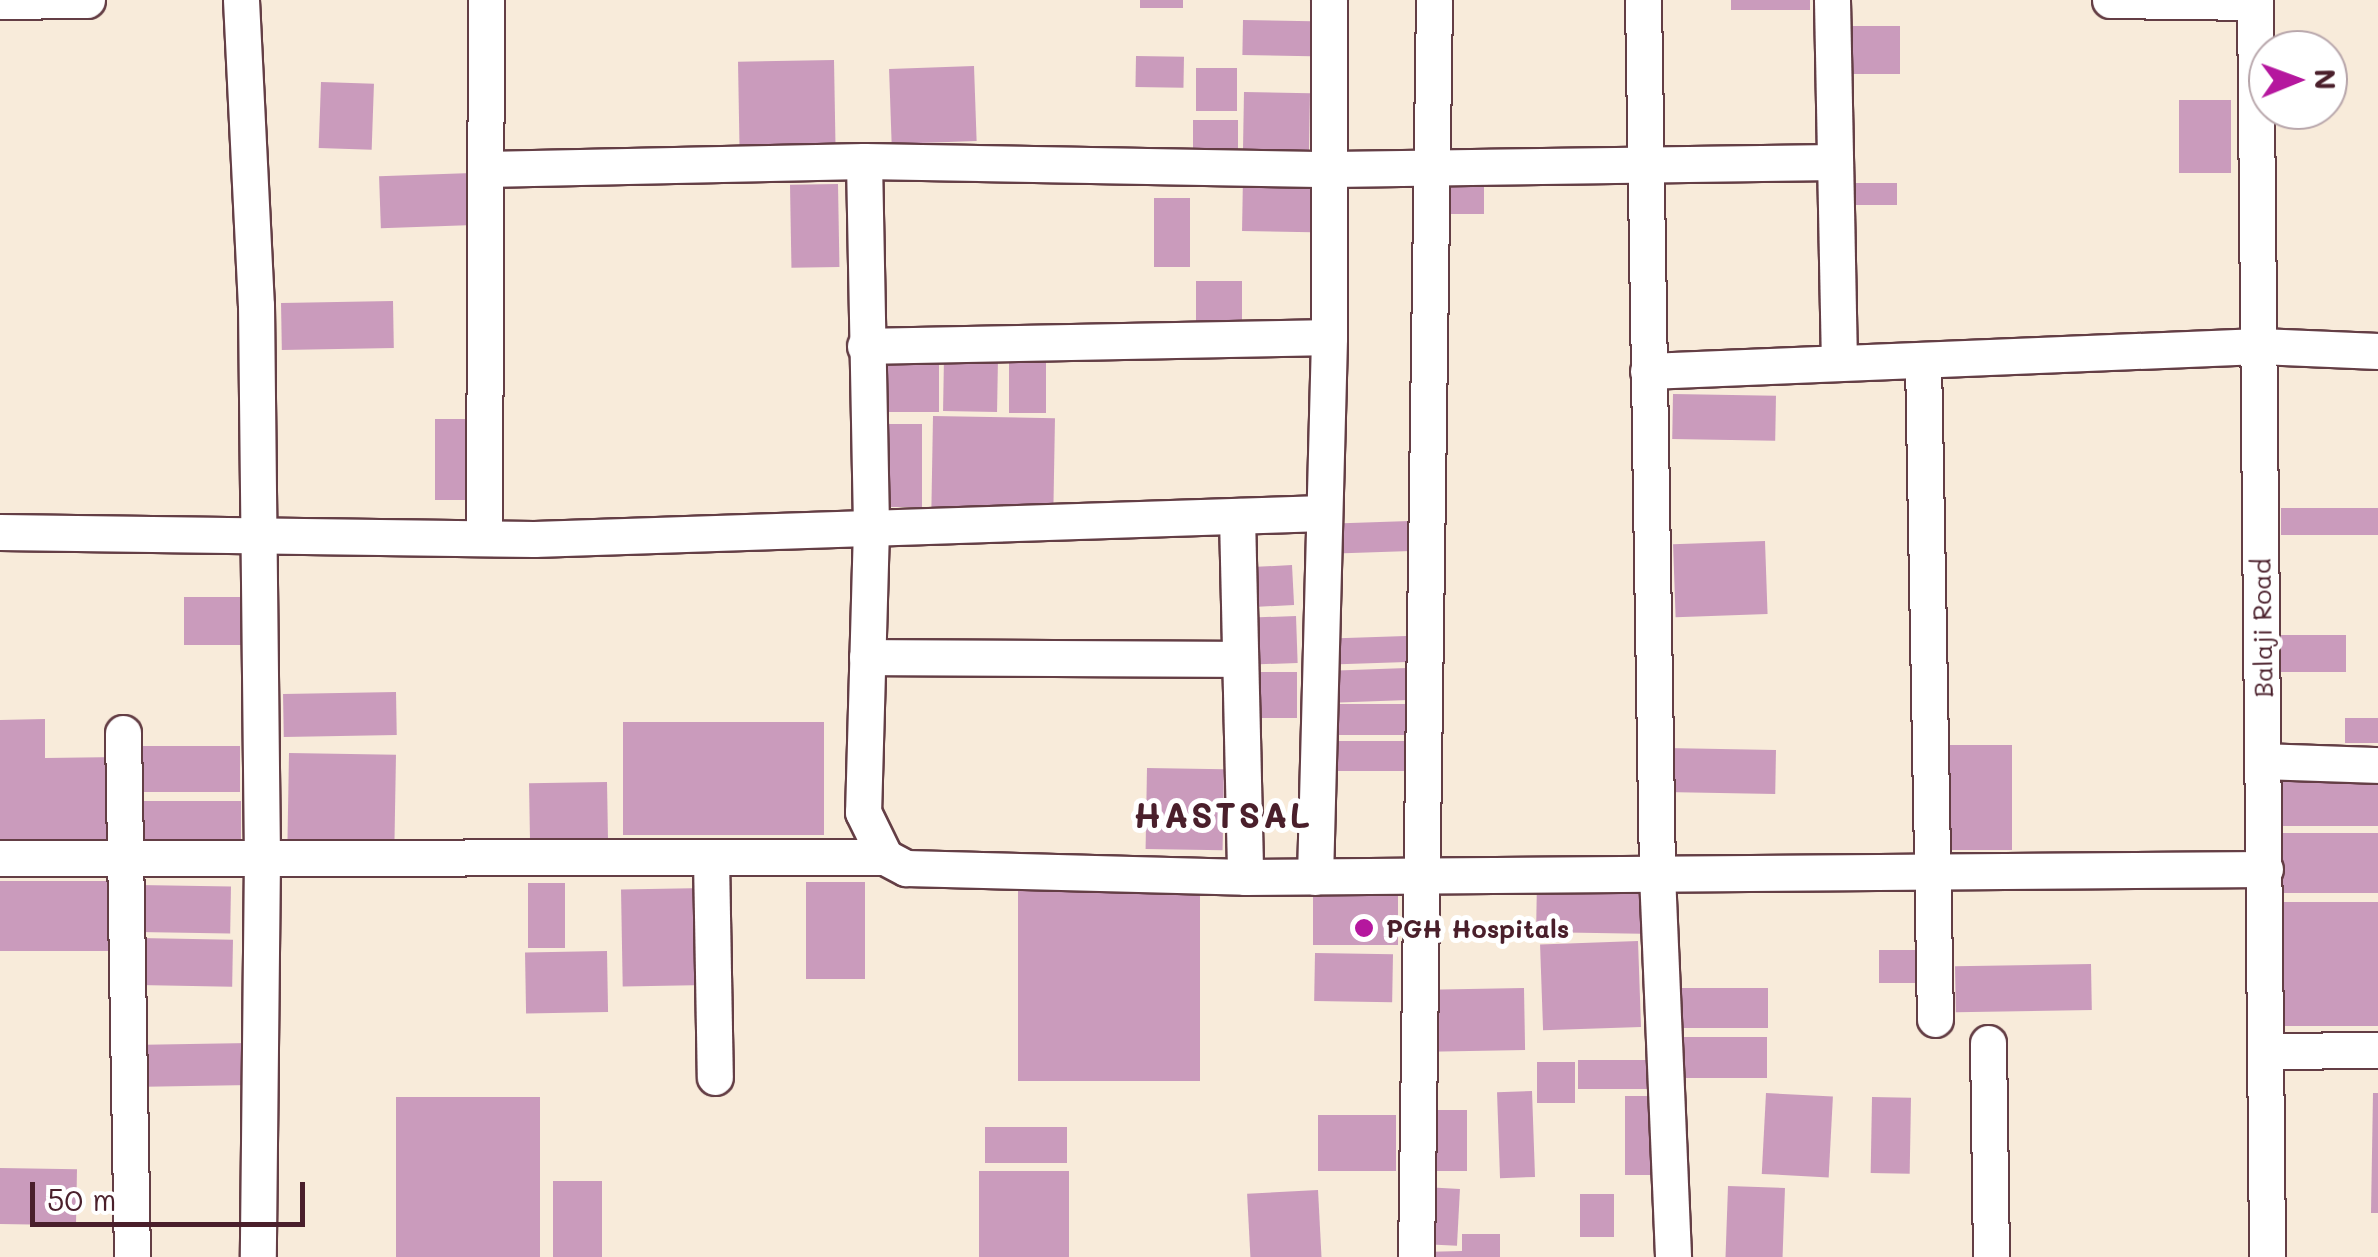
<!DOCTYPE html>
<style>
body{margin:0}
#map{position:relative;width:2378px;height:1257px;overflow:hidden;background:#f8ebda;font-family:Mali,sans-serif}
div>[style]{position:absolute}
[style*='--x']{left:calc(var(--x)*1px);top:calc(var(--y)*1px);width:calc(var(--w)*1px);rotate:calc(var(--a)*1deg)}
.building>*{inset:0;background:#ca9bbc;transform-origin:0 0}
.roads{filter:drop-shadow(2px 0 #643e45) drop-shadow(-2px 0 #643e45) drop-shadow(0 2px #643e45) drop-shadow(0 -2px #643e45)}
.street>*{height:35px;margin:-17.5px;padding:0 17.5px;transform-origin:17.5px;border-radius:17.5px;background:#fff}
.dots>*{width:28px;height:28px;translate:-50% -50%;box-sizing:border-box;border:5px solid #fff;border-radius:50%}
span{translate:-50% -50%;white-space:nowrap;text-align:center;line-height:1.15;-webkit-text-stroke:10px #fff;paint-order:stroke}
.street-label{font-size:25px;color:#4a1f2b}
.poi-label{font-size:25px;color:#4a1f2b;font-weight:700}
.left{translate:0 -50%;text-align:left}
.district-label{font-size:35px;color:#4a1f2b;font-weight:700;letter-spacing:2.5px}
.north{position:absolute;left:2248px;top:30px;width:100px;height:100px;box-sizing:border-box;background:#fff;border:2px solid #b7a5aa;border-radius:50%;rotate:89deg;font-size:28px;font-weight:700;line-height:40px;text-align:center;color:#4a1f2b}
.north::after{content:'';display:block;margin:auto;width:35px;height:45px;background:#b5179e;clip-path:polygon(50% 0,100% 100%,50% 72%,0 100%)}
.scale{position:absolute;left:30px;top:1182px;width:275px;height:45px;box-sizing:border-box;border:5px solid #4a1f2b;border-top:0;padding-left:12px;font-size:30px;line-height:35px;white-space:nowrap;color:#4a1f2b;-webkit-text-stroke:8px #fff;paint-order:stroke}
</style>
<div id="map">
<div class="building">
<i style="left:1140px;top:0;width:43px;height:8px"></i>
<i style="left:1731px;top:0;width:79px;height:10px"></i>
<i style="left:1243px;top:20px;width:69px;height:35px;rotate:1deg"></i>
<i style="left:1840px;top:26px;width:60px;height:48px"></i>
<i style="left:1136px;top:56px;width:48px;height:31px;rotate:1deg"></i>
<i style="left:834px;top:60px;width:86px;height:96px;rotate:89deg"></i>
<i style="left:974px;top:66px;width:75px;height:85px;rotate:88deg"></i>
<i style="left:1196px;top:68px;width:41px;height:43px"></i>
<i style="left:321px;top:82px;width:53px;height:66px;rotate:2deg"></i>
<i style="left:1244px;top:92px;width:66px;height:59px;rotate:1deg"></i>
<i style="left:2179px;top:100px;width:52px;height:73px"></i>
<i style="left:1193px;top:120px;width:45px;height:35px"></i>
<i style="left:472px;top:173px;width:52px;height:93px;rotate:88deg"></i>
<i style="left:1446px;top:174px;width:38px;height:40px"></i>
<i style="left:1243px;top:176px;width:70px;height:55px;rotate:1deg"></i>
<i style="left:1848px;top:183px;width:49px;height:22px"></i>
<i style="left:838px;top:184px;width:83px;height:48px;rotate:89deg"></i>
<i style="left:1154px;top:198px;width:36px;height:69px"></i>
<i style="left:1196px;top:281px;width:46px;height:57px"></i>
<i style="left:393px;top:301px;width:47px;height:112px;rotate:89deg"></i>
<i style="left:1009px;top:355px;width:37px;height:58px"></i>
<i style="left:878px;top:357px;width:61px;height:55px"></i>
<i style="left:944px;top:357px;width:54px;height:54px;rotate:1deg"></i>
<i style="left:1673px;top:394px;width:103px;height:45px;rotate:1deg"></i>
<i style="left:933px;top:416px;width:122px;height:94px;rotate:1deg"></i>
<i style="left:435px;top:419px;width:44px;height:81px"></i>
<i style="left:873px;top:424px;width:49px;height:83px"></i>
<i style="left:2378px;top:508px;width:27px;height:97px;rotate:90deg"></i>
<i style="left:1410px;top:521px;width:30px;height:82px;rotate:88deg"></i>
<i style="left:1765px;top:541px;width:73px;height:92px;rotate:88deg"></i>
<i style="left:1292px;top:565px;width:40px;height:45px;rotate:87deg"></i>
<i style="left:184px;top:597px;width:58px;height:48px"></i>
<i style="left:1296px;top:616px;width:47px;height:50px;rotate:88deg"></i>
<i style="left:2276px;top:635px;width:70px;height:37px"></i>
<i style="left:1406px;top:636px;width:26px;height:75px;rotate:88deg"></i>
<i style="left:1407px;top:668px;width:32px;height:76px;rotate:88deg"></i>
<i style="left:1245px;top:672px;width:52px;height:46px"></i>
<i style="left:396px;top:692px;width:43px;height:113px;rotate:89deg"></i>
<i style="left:1407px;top:704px;width:31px;height:76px;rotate:90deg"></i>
<i style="left:2378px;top:718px;width:25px;height:33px;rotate:90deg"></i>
<i style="clip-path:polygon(45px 719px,45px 758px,121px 757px,123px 845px,0 847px,0 720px)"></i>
<i style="left:824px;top:722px;width:113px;height:201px;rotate:90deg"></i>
<i style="left:1407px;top:741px;width:30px;height:79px;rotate:90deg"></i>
<i style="left:1943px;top:745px;width:69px;height:105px"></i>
<i style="left:132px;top:746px;width:108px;height:46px"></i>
<i style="left:1665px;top:748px;width:111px;height:44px;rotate:1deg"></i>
<i style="left:289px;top:753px;width:107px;height:87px;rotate:1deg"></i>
<i style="left:1147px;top:768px;width:77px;height:81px;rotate:1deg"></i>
<i style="left:2378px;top:774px;width:52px;height:99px;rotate:90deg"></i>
<i style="left:607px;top:782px;width:65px;height:78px;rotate:89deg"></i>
<i style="left:241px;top:801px;width:46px;height:107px;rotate:90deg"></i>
<i style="left:2378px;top:833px;width:60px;height:99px;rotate:90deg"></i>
<i style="left:1537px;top:880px;width:105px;height:52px;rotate:1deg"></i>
<i style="left:110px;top:881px;width:70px;height:110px;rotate:90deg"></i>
<i style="left:1200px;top:881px;width:200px;height:182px;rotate:90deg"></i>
<i style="left:1313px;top:881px;width:85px;height:64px"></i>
<i style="left:806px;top:882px;width:59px;height:97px"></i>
<i style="left:528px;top:883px;width:37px;height:65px"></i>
<i style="left:139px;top:885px;width:92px;height:47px;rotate:1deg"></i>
<i style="left:706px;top:888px;width:97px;height:85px;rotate:89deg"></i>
<i style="left:2378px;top:902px;width:124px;height:97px;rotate:90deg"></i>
<i style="left:139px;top:938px;width:94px;height:47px;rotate:1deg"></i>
<i style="left:1638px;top:941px;width:86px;height:98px;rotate:88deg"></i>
<i style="left:1879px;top:950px;width:36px;height:33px"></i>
<i style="left:607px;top:951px;width:61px;height:82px;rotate:89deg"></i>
<i style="left:1315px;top:953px;width:78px;height:48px;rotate:1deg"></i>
<i style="left:2091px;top:964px;width:46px;height:136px;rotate:89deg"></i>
<i style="left:1524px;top:988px;width:62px;height:97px;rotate:89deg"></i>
<i style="left:1768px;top:988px;width:40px;height:99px;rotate:90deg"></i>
<i style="left:1672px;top:1037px;width:95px;height:41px"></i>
<i style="left:250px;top:1043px;width:42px;height:105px;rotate:89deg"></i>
<i style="left:1647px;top:1060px;width:29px;height:69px;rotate:90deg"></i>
<i style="left:1537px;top:1062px;width:38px;height:41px"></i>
<i style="left:1532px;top:1091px;width:86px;height:35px;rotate:88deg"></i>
<i style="left:1766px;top:1093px;width:67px;height:81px;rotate:3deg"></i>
<i style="clip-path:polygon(2373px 1093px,2378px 1093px,2378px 1213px,2371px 1213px)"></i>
<i style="left:1625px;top:1096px;width:40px;height:79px"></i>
<i style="left:540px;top:1097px;width:160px;height:144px;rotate:90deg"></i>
<i style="left:1872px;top:1097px;width:39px;height:76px;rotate:1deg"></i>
<i style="left:1419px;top:1110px;width:48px;height:61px"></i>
<i style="left:1318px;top:1115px;width:78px;height:56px"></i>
<i style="left:1067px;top:1127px;width:36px;height:82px;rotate:90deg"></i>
<i style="left:0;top:1168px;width:77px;height:56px;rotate:1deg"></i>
<i style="left:979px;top:1171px;width:90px;height:86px"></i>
<i style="left:553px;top:1181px;width:49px;height:76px"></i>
<i style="left:1728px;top:1186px;width:57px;height:71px;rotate:2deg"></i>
<i style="left:1424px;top:1187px;width:36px;height:57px;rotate:3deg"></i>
<i style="left:1318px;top:1190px;width:67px;height:71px;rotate:87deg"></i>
<i style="left:1580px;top:1194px;width:34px;height:43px"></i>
<i style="clip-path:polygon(1462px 1234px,1500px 1234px,1500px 1257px,1422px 1257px,1422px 1252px,1462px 1251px)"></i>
</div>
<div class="roads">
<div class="street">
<i style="--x:241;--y:0;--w:305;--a:87.2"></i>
<i style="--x:256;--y:305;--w:552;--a:89.38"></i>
<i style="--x:262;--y:857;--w:400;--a:90.6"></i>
<i style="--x:1643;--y:0;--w:874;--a:89.08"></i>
<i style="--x:1657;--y:874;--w:383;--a:87.6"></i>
<i style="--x:1832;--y:0;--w:363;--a:88.9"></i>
<i style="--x:2110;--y:0;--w:145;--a:0.8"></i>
<i style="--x:2255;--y:0;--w:1257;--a:89.45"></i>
<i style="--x:0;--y:1;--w:87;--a:-0.7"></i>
<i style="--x:864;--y:161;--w:468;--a:1"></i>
<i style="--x:1332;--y:169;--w:503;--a:-0.8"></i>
<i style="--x:485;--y:169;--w:379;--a:-1.2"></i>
<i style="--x:864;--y:161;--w:367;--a:88.9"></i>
<i style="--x:871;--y:528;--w:284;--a:91.6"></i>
<i style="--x:863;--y:812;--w:50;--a:63.9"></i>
<i style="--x:885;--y:857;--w:24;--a:28"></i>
<i style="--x:906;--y:868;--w:339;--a:1.5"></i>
<i style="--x:1245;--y:877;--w:1020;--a:-0.45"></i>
<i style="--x:865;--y:346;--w:464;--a:-1.1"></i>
<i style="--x:1923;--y:360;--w:659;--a:88.96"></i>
<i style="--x:1648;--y:371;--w:612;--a:-2.34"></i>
<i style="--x:2259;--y:346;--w:119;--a:2.4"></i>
<i style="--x:1237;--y:516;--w:361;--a:88.7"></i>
<i style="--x:0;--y:532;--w:534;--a:0.75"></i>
<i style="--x:534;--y:539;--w:790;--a:-1.89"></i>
<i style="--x:484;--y:538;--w:538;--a:-89.79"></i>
<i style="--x:867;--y:657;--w:373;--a:0.3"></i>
<i style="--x:123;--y:733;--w:524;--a:89.02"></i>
<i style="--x:2263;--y:761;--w:115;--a:2"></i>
<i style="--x:0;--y:858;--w:885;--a:-0.06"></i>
<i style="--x:711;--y:858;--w:219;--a:89"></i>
<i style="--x:1315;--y:877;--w:540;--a:-88.51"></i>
<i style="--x:1329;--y:337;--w:337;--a:-90"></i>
<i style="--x:1988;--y:1043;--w:214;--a:89.2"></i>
<i style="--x:2266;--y:1051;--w:112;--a:-0.5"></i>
<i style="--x:1416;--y:1257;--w:1257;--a:-89.18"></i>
</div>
</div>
<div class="dots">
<i style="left:1364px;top:928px;background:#b5179e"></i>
</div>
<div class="street-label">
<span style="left:2262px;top:628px;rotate:-91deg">Balaji Road</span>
</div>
<div class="poi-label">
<span class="left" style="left:1386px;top:928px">PGH Hospitals</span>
</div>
<div class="district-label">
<span style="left:1223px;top:814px">HASTSAL</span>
</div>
<div class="north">N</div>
<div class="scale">50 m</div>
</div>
